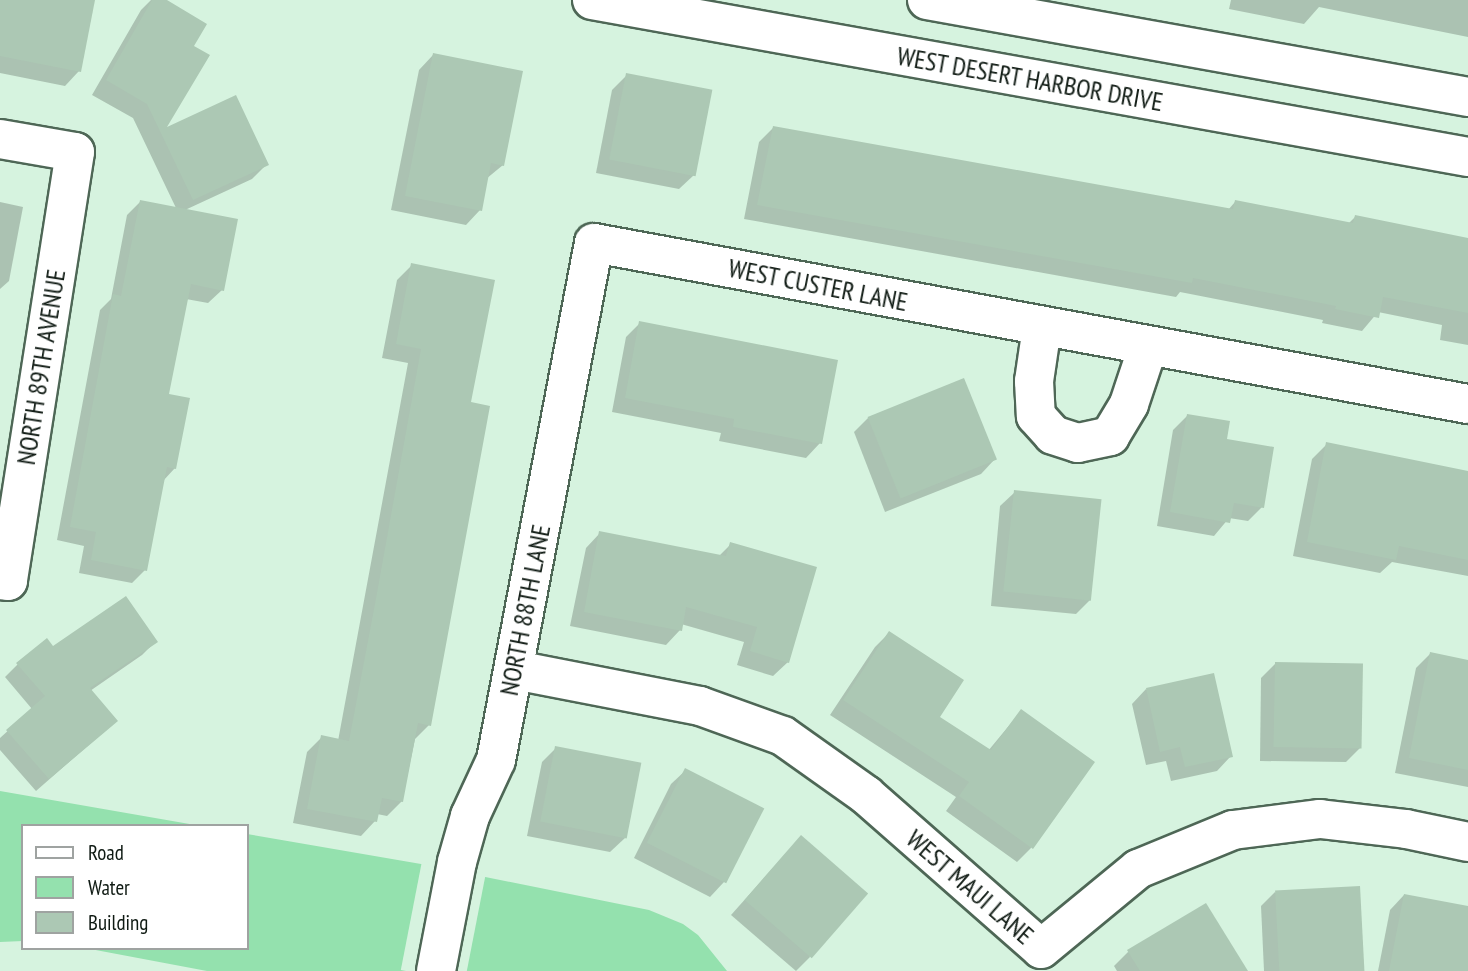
<!DOCTYPE html>
<style>
body{margin:0}
#map{position:relative;width:1468px;height:971px;overflow:hidden;background:#d6f3df;font-family:"PT Sans Narrow",sans-serif}
div>[style]{position:absolute}
[style*='--x']{left:calc(var(--x)*1px);top:calc(var(--y)*1px);width:calc(var(--w)*1px);rotate:calc(var(--a)*1deg)}
.water>*{inset:0;background:#94e1ae}
.pier>*{inset:0;background:#d6f3df;transform-origin:0 0}
.shadow>*{inset:0;background:#0003}
.building>*{inset:0;background:#acc8b4;transform-origin:0 0}
.roads{filter:drop-shadow(2px 0 #4e6756) drop-shadow(-2px 0 #4e6756) drop-shadow(0 2px #4e6756) drop-shadow(0 -2px #4e6756)}
.minor>*{height:38px;margin:-19px;padding:0 19px;transform-origin:19px;border-radius:19px;background:#fff}
span{translate:-50% -50%;white-space:nowrap;text-align:center;line-height:1.15;-webkit-text-stroke:5px #fff;paint-order:stroke}
.street-label{font-size:26px;color:#0f1a13}
.legend{position:absolute;left:21px;top:824px;width:228px;height:126px;box-sizing:border-box;background:#fff;border:2px solid #9fa3a1;margin:0;padding:9px 12px;list-style:none;font-size:21px;color:#0f1a13}
.legend li{display:flex;align-items:center;gap:14px;height:35px}
.legend b{width:35px;border:2px solid #9fa3a1}
</style>
<div id="map">
<div class="water">
<i style="clip-path:polygon(0 791px,201px 826px,23px 826px,23px 941px,0 942px)"></i>
<i style="clip-path:polygon(247px 834px,421px 864px,649px 910px,683px 924px,698px 935px,727px 971px,207px 971px,85px 948px,247px 948px)"></i>
</div>
<div class="pier">
<i style="left:422px;top:861px;width:65px;height:111px;rotate:11deg"></i>
</div>
<div class="shadow">
<i style="clip-path:polygon(0 0,93px 0,79px 71px,65px 86px,0 73px)"></i>
<i style="clip-path:polygon(151px 0,163px 0,191px 47px,163px 131px,266px 165px,252px 179px,185px 210px,222px 290px,208px 303px,186px 299px,167px 396px,175px 468px,163px 481px,145px 570px,132px 583px,79px 573px,84px 546px,57px 540px,100px 310px,111px 299px,127px 215px,141px 201px,176px 208px,133px 118px,92px 95px,141px 10px)"></i>
<i style="clip-path:polygon(1231px 0,1468px 0,1468px 37px,1319px 7px,1304px 24px,1229px 9px)"></i>
<i style="clip-path:polygon(433px 55px,503px 165px,486px 179px,480px 210px,466px 225px,391px 210px,419px 70px)"></i>
<i style="clip-path:polygon(627px 75px,694px 175px,679px 189px,596px 173px,612px 90px)"></i>
<i style="clip-path:polygon(773px 128px,1228px 210px,1235px 202px,1348px 224px,1355px 217px,1468px 241px,1468px 345px,1440px 340px,1442px 325px,1378px 312px,1362px 331px,1322px 323px,1323px 320px,1180px 292px,1176px 297px,744px 219px,759px 142px)"></i>
<i style="clip-path:polygon(0 202px,23px 207px,9px 281px,0 289px)"></i>
<i style="clip-path:polygon(412px 265px,469px 404px,429px 725px,415px 739px,402px 801px,387px 816px,377px 814px,375px 821px,361px 836px,293px 823px,307px 752px,322px 737px,338px 741px,408px 363px,382px 358px,397px 280px)"></i>
<i style="clip-path:polygon(640px 323px,820px 443px,806px 458px,719px 441px,721px 433px,612px 412px,626px 337px)"></i>
<i style="clip-path:polygon(1187px 416px,1225px 441px,1262px 507px,1248px 521px,1229px 518px,1214px 536px,1157px 526px,1173px 430px)"></i>
<i style="clip-path:polygon(868px 418px,995px 459px,981px 474px,885px 512px,854px 432px)"></i>
<i style="clip-path:polygon(1327px 444px,1468px 472px,1468px 576px,1392px 562px,1380px 573px,1293px 556px,1312px 459px)"></i>
<i style="clip-path:polygon(1015px 492px,1090px 600px,1076px 614px,991px 606px,1000px 506px)"></i>
<i style="clip-path:polygon(600px 533px,719px 556px,731px 544px,788px 662px,773px 676px,737px 665px,744px 642px,681px 624px,680px 630px,666px 645px,570px 626px,586px 548px)"></i>
<i style="clip-path:polygon(889px 633px,937px 718px,988px 751px,1021px 711px,1031px 848px,1017px 862px,946px 811px,956px 797px,830px 715px,875px 647px)"></i>
<i style="clip-path:polygon(155px 642px,142px 655px,90px 691px,116px 721px,36px 791px,0 750px,0 738px,32px 709px,5px 677px,18px 664px)"></i>
<i style="clip-path:polygon(1430px 654px,1468px 662px,1468px 787px,1395px 773px,1416px 668px)"></i>
<i style="clip-path:polygon(1276px 663px,1360px 748px,1346px 762px,1260px 761px,1261px 678px)"></i>
<i style="clip-path:polygon(1146px 689px,1231px 756px,1217px 771px,1171px 781px,1166px 761px,1146px 765px,1132px 704px)"></i>
<i style="clip-path:polygon(556px 748px,625px 838px,610px 852px,527px 836px,542px 762px)"></i>
<i style="clip-path:polygon(686px 770px,762px 809px,724px 882px,710px 897px,634px 858px,671px 784px)"></i>
<i style="clip-path:polygon(787px 852px,810px 957px,796px 971px,731px 915px)"></i>
<i style="clip-path:polygon(1275px 892px,1363px 971px,1264px 971px,1261px 906px)"></i>
<i style="clip-path:polygon(1404px 895px,1468px 908px,1468px 971px,1378px 971px,1390px 910px)"></i>
<i style="clip-path:polygon(1128px 952px,1245px 971px,1117px 971px,1114px 966px)"></i>
</div>
<div class="building">
<i style="clip-path:polygon(0 0,95px 0,81px 72px,0 56px)"></i>
<i style="clip-path:polygon(152px 0,167px 0,207px 24px,194px 46px,210px 55px,167px 127px,236px 95px,269px 165px,193px 200px,147px 104px,106px 80px)"></i>
<i style="clip-path:polygon(433px 53px,523px 71px,504px 166px,491px 163px,482px 211px,405px 196px)"></i>
<i style="left:626px;top:73px;width:88px;height:88px;rotate:11deg"></i>
<i style="clip-path:polygon(773px 126px,1233px 209px,1235px 200px,1353px 223px,1355px 215px,1468px 238px,1468px 313px,1383px 297px,1379px 318px,1335px 309px,1336px 306px,1193px 278px,1192px 283px,757px 205px)"></i>
<i style="clip-path:polygon(140px 200px,238px 219px,224px 291px,191px 284px,169px 394px,190px 398px,176px 469px,167px 467px,147px 571px,91px 560px,96px 532px,70px 527px,113px 294px,121px 296px)"></i>
<i style="clip-path:polygon(411px 263px,495px 280px,471px 402px,490px 406px,431px 726px,418px 723px,403px 802px,382px 798px,377px 822px,307px 809px,321px 735px,349px 741px,375px 604px,421px 349px,396px 344px)"></i>
<i style="clip-path:polygon(639px 321px,838px 360px,822px 444px,733px 427px,734px 419px,625px 398px)"></i>
<i style="left:964px;top:378px;width:88px;height:104px;rotate:68deg"></i>
<i style="clip-path:polygon(1187px 414px,1230px 421px,1227px 439px,1274px 447px,1264px 508px,1234px 503px,1230px 523px,1170px 512px)"></i>
<i style="clip-path:polygon(1326px 442px,1468px 471px,1468px 560px,1399px 546px,1396px 560px,1307px 542px)"></i>
<i style="left:1014px;top:490px;width:88px;height:102px;rotate:6deg"></i>
<i style="clip-path:polygon(599px 531px,726px 556px,730px 542px,817px 567px,789px 663px,750px 651px,757px 627px,686px 607px,682px 631px,584px 612px)"></i>
<i style="clip-path:polygon(126px 596px,158px 642px,90px 688px,118px 721px,49px 779px,6px 730px,45px 696px,16px 663px,47px 638px,53px 646px)"></i>
<i style="clip-path:polygon(889px 631px,964px 680px,940px 717px,991px 750px,1021px 709px,1095px 762px,1033px 849px,959px 796px,969px 782px,843px 700px)"></i>
<i style="clip-path:polygon(1430px 652px,1468px 660px,1468px 770px,1409px 758px)"></i>
<i style="left:1275px;top:662px;width:88px;height:85px;rotate:1deg"></i>
<i style="clip-path:polygon(1214px 673px,1233px 757px,1185px 767px,1180px 747px,1160px 752px,1146px 688px)"></i>
<i style="left:555px;top:746px;width:88px;height:77px;rotate:11deg"></i>
<i style="left:685px;top:768px;width:89px;height:84px;rotate:27deg"></i>
<i style="left:801px;top:835px;width:89px;height:86px;rotate:41deg"></i>
<i style="left:1360px;top:886px;width:85px;height:85px;rotate:87deg"></i>
<i style="clip-path:polygon(1404px 894px,1468px 906px,1468px 971px,1389px 971px)"></i>
<i style="clip-path:polygon(1206px 903px,1248px 971px,1140px 971px,1127px 950px)"></i>
</div>
<div class="roads">
<div class="minor">
<i style="--x:592;--y:0;--w:890;--a:10.16"></i>
<i style="--x:927;--y:0;--w:550;--a:10.16"></i>
<i style="--x:0;--y:139;--w:76;--a:9.8"></i>
<i style="--x:75;--y:152;--w:434;--a:98.9"></i>
<i style="--x:8;--y:581;--w:8;--a:-173"></i>
<i style="--x:1042;--y:327;--w:55;--a:98.4"></i>
<i style="--x:1034;--y:381;--w:35;--a:87"></i>
<i style="--x:1036;--y:416;--w:25;--a:48"></i>
<i style="--x:1053;--y:435;--w:26;--a:18"></i>
<i style="--x:1078;--y:443;--w:33;--a:-12"></i>
<i style="--x:1110;--y:436;--w:37;--a:-59"></i>
<i style="--x:1129;--y:404;--w:60;--a:-71.6"></i>
<i style="--x:515;--y:670;--w:188;--a:11"></i>
<i style="--x:700;--y:706;--w:88;--a:19.9"></i>
<i style="--x:783;--y:736;--w:102;--a:35.4"></i>
<i style="--x:866;--y:795;--w:233;--a:41.3"></i>
<i style="--x:1041;--y:949;--w:126;--a:-39.5"></i>
<i style="--x:1138;--y:869;--w:103;--a:-22.3"></i>
<i style="--x:1233;--y:830;--w:88;--a:-7.2"></i>
<i style="--x:1320;--y:819;--w:87;--a:6.6"></i>
<i style="--x:1406;--y:829;--w:63;--a:11.8"></i>
<i style="--x:436;--y:971;--w:111;--a:-79.1"></i>
<i style="--x:457;--y:862;--w:48;--a:-74.2"></i>
<i style="--x:470;--y:816;--w:62;--a:-65.1"></i>
<i style="--x:496;--y:760;--w:526;--a:-79.27"></i>
<i style="--x:594;--y:243;--w:889;--a:10.44"></i>
</div>
</div>
<div class="street-label">
<span style="left:1030px;top:79px;rotate:10deg">WEST DESERT HARBOR DRIVE</span>
<span style="left:818px;top:285px;rotate:11deg">WEST CUSTER LANE</span>
<span style="left:41px;top:367px;rotate:-81deg">NORTH 89TH AVENUE</span>
<span style="left:525px;top:610px;rotate:-79deg">NORTH 88TH LANE</span>
<span style="left:970px;top:887px;rotate:41deg">WEST MAUI LANE</span>
</div>
<ul class="legend">
<li><b style="height:9px;background:#fff"></b>Road</li>
<li><b style="height:19px;background:#94e1ae"></b>Water</li>
<li><b style="height:19px;background:#acc8b4"></b>Building</li>
</ul>
</div>
